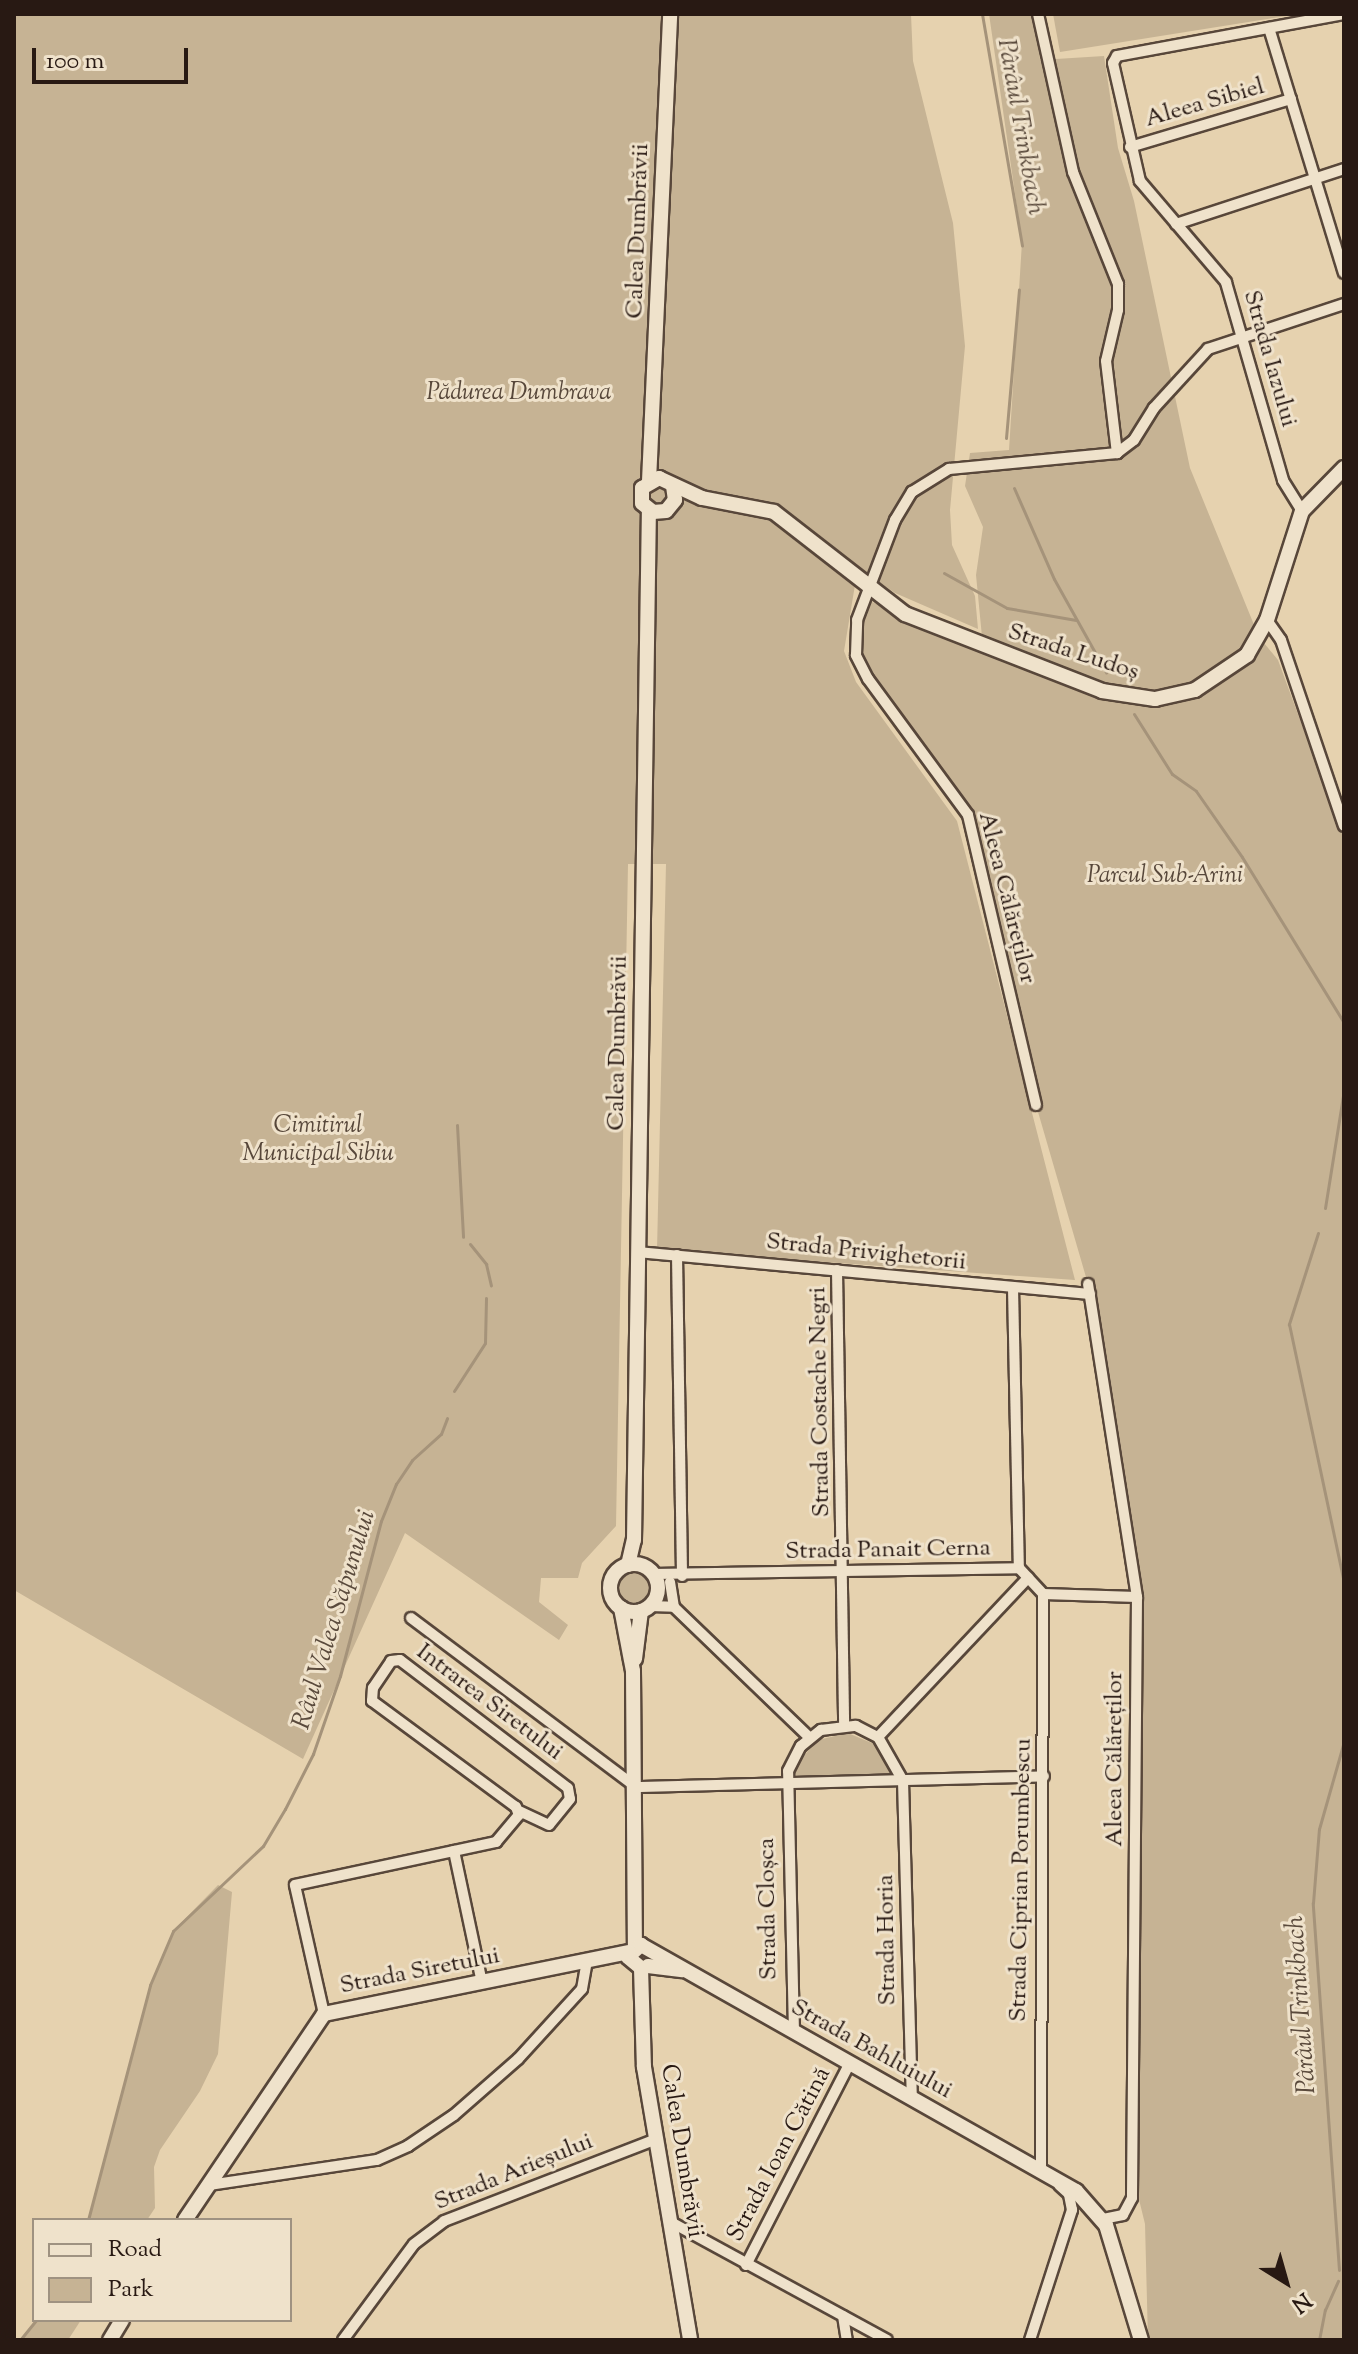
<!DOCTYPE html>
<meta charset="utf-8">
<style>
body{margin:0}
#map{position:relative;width:1358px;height:2354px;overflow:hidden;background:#e6d2af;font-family:"Sorts Mill Goudy",serif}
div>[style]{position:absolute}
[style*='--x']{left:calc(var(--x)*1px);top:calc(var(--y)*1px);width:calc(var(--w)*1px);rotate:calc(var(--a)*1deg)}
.green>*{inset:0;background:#c6b394}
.round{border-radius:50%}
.stream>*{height:3px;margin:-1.5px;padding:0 1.5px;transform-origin:1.5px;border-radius:1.5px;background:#a5937a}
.roads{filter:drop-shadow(2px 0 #58473a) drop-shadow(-2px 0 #58473a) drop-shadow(0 2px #58473a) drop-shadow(0 -2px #58473a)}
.street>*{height:10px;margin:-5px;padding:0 5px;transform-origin:5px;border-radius:5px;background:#efe2cb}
.secondary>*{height:14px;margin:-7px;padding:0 7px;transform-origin:7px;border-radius:7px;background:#efe2cb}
.secondary>.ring{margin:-7px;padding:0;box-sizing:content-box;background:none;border:14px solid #efe2cb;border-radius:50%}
span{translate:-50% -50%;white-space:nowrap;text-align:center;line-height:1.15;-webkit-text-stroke:6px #efe2cb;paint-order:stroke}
.street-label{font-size:24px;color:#281913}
.park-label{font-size:24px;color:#57473a;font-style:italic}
.water-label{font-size:26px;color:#5a4a3c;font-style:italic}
.frame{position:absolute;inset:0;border:16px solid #281913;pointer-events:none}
.legend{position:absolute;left:32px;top:2218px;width:260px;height:104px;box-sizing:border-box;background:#efe2cb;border:2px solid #9f9281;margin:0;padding:10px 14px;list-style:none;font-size:24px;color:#281913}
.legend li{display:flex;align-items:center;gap:16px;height:40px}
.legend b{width:40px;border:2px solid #9f9281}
.north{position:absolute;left:1246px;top:2242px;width:80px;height:80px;-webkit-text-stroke:6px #efe2cb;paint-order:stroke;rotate:143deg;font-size:22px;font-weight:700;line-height:32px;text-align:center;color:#281913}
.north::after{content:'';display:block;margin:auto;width:28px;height:36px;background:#281913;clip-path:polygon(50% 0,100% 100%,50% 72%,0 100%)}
.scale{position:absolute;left:32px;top:48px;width:156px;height:36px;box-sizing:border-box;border:4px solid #281913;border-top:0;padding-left:10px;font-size:24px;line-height:28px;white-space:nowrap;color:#281913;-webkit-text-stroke:6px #efe2cb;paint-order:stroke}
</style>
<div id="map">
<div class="green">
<i style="clip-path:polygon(14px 14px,911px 14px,913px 61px,953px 223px,965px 346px,950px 510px,952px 545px,975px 596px,978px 629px,895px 593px,858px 567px,844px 651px,856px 682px,957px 821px,1075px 1280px,657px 1250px,666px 864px,628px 864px,616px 1526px,582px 1563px,578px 1578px,541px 1578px,539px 1602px,568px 1625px,559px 1640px,405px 1533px,303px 1759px,14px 1590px)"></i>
<i style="clip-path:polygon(989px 14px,1035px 14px,1040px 60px,1104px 56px,1118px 148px,1134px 201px,1190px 468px,1259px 637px,1278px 660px,1344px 839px,1344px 2340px,1148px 2340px,1145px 2224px,1133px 2175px,1137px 1597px,1088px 1284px,1036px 1105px,971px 824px,868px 679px,854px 646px,867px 600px,983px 647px,976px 575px,983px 527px,965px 486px,970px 453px,1009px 450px,1022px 242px)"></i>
<i style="clip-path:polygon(1053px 14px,1298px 14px,1060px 52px)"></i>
<i class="round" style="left:619px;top:1573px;width:30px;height:30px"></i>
<i style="clip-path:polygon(848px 1733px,874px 1744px,892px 1776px,792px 1781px,798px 1762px,818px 1740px)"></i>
<i style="clip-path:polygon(218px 1885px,232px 1892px,218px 2054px,200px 2091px,160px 2150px,154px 2167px,155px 2208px,147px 2220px,88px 2220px,150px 1985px,173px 1931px)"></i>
<i style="clip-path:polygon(36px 2320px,81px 2320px,68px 2340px,20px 2340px)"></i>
</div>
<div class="stream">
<i style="--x:982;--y:14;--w:235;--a:80.2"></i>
<i style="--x:1006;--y:438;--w:149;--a:-85"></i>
<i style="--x:1014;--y:488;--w:99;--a:66.3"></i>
<i style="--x:1054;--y:579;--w:107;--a:60.8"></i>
<i style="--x:944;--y:573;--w:72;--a:29.1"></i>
<i style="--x:1007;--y:608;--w:70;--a:9.9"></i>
<i style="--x:1134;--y:714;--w:71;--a:57.7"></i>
<i style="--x:1172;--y:774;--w:29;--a:35"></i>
<i style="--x:1196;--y:791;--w:80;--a:55.1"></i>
<i style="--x:1242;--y:857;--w:195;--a:58.4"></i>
<i style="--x:457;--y:1125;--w:112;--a:86.9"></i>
<i style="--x:1325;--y:1208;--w:120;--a:-80.9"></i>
<i style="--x:1318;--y:1233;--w:96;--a:107.7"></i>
<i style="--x:1289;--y:1324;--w:265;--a:78"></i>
<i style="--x:470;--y:1244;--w:26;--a:51"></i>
<i style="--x:486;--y:1264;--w:22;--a:77"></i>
<i style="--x:454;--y:1391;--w:57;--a:-57.1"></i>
<i style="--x:485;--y:1343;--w:45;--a:-88.7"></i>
<i style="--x:88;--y:2220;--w:243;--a:-75.2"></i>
<i style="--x:150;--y:1985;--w:59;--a:-66.9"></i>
<i style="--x:173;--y:1931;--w:124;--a:-43.4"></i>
<i style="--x:263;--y:1846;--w:43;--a:-59.3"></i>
<i style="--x:285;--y:1809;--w:62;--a:-63"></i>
<i style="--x:313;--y:1754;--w:83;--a:-70.9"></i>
<i style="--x:340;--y:1676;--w:160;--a:-75.2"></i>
<i style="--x:381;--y:1521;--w:40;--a:-68"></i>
<i style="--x:396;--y:1484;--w:29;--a:-56"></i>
<i style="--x:412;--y:1460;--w:39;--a:-42"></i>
<i style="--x:441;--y:1434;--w:17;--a:-69"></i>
<i style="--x:1339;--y:2270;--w:368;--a:-94.1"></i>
<i style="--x:1313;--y:1903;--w:74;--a:-85.4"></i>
<i style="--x:1319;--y:1829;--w:91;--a:-74.1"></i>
<i style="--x:20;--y:2340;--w:26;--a:-51"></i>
<i style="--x:1319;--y:2340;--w:31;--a:-79"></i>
<i style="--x:1325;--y:2310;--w:32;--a:-66"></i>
</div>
<div class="roads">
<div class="street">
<i style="--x:1038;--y:14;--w:162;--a:77.5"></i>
<i style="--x:1073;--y:172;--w:121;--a:68.1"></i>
<i style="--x:1118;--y:284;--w:26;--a:90"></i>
<i style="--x:1118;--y:310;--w:52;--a:103.2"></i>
<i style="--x:1106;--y:361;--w:93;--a:83.2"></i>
<i style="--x:1269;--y:28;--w:256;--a:73"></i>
<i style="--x:1130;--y:147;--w:168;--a:-16.6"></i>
<i style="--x:1176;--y:224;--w:177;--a:-18.1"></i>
<i style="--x:1302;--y:511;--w:36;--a:-122"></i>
<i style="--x:1283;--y:480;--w:206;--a:-106.1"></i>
<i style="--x:1226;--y:282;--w:133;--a:-130.4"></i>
<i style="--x:1140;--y:181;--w:121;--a:-102.9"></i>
<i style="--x:1113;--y:63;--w:8;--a:-60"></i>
<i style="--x:1117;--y:56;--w:231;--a:-10.5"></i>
<i style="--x:1267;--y:620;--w:24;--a:55"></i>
<i style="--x:1281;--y:640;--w:196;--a:71.3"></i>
<i style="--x:1036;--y:1105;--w:298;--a:-103.2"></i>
<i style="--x:968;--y:815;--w:169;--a:-126.3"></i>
<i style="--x:868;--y:679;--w:27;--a:-117"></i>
<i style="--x:856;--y:655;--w:35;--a:-88"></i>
<i style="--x:857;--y:620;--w:107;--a:-69.2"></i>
<i style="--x:895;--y:520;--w:33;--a:-59"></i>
<i style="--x:912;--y:492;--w:44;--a:-31.9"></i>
<i style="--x:949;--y:469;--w:169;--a:-5.4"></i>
<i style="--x:1117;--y:453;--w:21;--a:-37"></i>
<i style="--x:1134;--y:440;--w:38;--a:-58"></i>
<i style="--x:1154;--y:408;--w:80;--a:-47.5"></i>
<i style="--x:1208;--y:349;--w:143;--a:-18.3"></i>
<i style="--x:637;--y:1252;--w:455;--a:5.3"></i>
<i style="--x:677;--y:1255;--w:321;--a:89.1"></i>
<i style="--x:837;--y:1270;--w:455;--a:89.1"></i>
<i style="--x:1088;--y:1284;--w:317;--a:81.1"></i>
<i style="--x:1137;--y:1597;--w:601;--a:90.48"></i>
<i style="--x:1132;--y:2198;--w:19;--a:118"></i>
<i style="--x:1123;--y:2215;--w:20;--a:169"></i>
<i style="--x:1013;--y:1288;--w:280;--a:88.8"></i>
<i style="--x:653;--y:1574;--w:366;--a:-0.9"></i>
<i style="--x:1019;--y:1568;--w:35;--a:47"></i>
<i style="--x:1043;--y:1594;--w:94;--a:1.8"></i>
<i style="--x:670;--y:1582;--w:25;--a:81"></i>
<i style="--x:674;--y:1607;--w:189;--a:43.9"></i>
<i style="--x:650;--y:1606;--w:24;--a:2"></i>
<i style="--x:411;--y:1618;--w:281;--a:36.9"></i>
<i style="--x:636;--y:1787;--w:408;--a:-1.5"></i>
<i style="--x:878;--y:1737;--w:219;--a:-46.7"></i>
<i style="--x:454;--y:1851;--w:135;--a:78"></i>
<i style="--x:324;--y:2014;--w:132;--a:-102.7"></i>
<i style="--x:295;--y:1885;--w:206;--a:-12.1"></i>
<i style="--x:496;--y:1842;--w:35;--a:-50"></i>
<i style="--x:519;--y:1815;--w:9;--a:-111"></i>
<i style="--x:516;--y:1807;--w:179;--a:-143.6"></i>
<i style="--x:372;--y:1701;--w:13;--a:-86"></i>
<i style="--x:373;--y:1688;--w:32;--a:-56"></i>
<i style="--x:391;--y:1661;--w:9;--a:-6"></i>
<i style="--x:400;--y:1660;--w:211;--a:37.3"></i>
<i style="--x:568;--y:1788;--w:11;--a:80"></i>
<i style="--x:570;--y:1799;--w:33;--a:129"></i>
<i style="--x:549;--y:1825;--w:33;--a:-155"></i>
<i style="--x:794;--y:2032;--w:261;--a:-91.3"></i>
<i style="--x:788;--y:1771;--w:28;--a:-63"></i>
<i style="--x:801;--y:1746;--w:26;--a:-39"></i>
<i style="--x:821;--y:1730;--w:35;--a:-7"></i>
<i style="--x:856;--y:1726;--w:25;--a:27"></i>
<i style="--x:878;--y:1737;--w:51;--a:60.4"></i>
<i style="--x:903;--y:1781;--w:316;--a:88.4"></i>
<i style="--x:1041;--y:2170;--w:576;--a:-89.8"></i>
<i style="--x:209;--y:2185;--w:170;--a:-8.5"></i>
<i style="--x:377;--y:2160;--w:34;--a:-24"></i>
<i style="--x:408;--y:2146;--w:55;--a:-34"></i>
<i style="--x:454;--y:2115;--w:85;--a:-41.2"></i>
<i style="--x:518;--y:2059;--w:95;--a:-47.6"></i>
<i style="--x:582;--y:1989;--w:28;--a:-80"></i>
<i style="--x:669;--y:2221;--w:248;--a:28.6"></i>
<i style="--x:746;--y:2265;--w:227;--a:-62.8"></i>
<i style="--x:843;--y:2316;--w:24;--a:81"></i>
<i style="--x:343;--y:2340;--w:119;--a:-53.5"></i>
<i style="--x:414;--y:2244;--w:38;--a:-37"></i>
<i style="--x:444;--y:2221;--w:227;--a:-21.1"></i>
<i style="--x:1030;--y:2340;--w:137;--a:-72.1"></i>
<i style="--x:1072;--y:2210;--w:16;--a:-101"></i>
<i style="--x:1069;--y:2194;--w:13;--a:-138"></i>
</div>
<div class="secondary">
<i style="--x:649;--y:481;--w:467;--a:-87.4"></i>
<i style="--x:673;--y:486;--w:14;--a:82"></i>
<i style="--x:675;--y:500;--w:14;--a:129"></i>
<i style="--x:666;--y:511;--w:13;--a:176"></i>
<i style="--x:653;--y:512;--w:14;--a:-141"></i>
<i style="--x:642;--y:503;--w:15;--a:-90"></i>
<i style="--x:642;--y:488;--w:20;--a:-30"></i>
<i style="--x:659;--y:478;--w:47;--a:24.9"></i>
<i style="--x:702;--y:498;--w:73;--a:11"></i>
<i style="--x:774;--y:512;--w:166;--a:37.9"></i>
<i style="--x:905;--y:614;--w:212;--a:21.3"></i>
<i style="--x:1102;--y:691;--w:54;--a:8.6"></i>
<i style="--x:1155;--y:699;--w:41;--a:-12.7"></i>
<i style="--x:1195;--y:690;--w:63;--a:-33.9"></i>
<i style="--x:1247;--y:655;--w:40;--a:-60.3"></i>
<i style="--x:1267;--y:620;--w:114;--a:-72.2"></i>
<i style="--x:1302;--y:511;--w:60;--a:-45.7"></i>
<i class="ring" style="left:610px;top:1564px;width:34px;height:34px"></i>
<i style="--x:628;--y:1565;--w:26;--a:-77"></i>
<i style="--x:634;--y:1540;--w:1030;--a:-89.17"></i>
<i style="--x:621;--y:1608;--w:64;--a:79.2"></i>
<i style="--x:633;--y:1671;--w:275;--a:89.6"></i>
<i style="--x:635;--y:1659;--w:48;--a:-82.9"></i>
<i style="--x:648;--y:1966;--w:35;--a:7"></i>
<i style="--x:641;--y:1968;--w:17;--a:-140"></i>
<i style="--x:628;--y:1957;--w:18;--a:-43"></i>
<i style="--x:641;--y:1945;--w:500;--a:29.5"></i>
<i style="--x:1076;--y:2191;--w:45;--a:48.6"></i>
<i style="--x:1106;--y:2225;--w:120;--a:73.1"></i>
<i style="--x:641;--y:1968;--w:99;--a:88.3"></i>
<i style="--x:644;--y:2067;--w:277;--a:80.4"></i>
<i style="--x:185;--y:2220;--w:249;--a:-56"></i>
<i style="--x:324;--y:2014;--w:311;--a:-11.5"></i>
<i style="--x:110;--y:2340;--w:23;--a:-59"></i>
</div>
</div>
<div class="street-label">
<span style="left:1205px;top:104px;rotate:-16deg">Aleea Sibiel</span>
<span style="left:639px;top:231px;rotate:-88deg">Calea Dumbrăvii</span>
<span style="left:1269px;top:359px;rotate:74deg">Strada Iazului</span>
<span style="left:1073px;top:653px;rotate:18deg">Strada Ludoș</span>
<span style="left:1006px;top:898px;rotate:76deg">Aleea Călăreților</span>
<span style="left:619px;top:1043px;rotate:-89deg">Calea Dumbrăvii</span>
<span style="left:866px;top:1253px;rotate:6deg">Strada Privighetorii</span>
<span style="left:821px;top:1402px;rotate:-91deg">Strada Costache Negri</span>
<span style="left:888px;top:1551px;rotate:-1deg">Strada Panait Cerna</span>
<span style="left:489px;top:1703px;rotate:37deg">Intrarea Siretului</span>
<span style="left:1116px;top:1759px;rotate:-90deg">Aleea Călăreților</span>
<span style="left:1022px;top:1880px;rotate:-89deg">Strada Ciprian Porumbescu</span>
<span style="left:769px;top:1909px;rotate:-91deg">Strada Cloșca</span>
<span style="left:888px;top:1940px;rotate:-91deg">Strada Horia</span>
<span style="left:420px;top:1972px;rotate:-11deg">Strada Siretului</span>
<span style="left:871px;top:2050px;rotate:29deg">Strada Bahluiului</span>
<span style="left:681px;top:2151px;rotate:81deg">Calea Dumbrăvii</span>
<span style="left:780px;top:2155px;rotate:-62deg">Strada Ioan Cătină</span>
<span style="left:514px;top:2173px;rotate:-22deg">Strada Arieșului</span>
</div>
<div class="park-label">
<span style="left:519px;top:394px">Pădurea Dumbrava</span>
<span style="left:1165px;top:877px">Parcul Sub-Arini</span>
<span style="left:318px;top:1141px">Cimitirul<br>Municipal Sibiu</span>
</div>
<div class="water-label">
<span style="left:1020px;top:127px;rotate:80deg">Pârâul Trinkbach</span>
<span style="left:335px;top:1620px;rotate:-73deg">Râul Valea Săpunului</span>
<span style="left:1302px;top:2005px;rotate:-94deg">Pârâul Trinkbach</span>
</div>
<div class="frame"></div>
<ul class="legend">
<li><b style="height:10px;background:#efe2cb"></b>Road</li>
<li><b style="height:22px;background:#c6b394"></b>Park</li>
</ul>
<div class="north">N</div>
<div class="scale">100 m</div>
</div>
